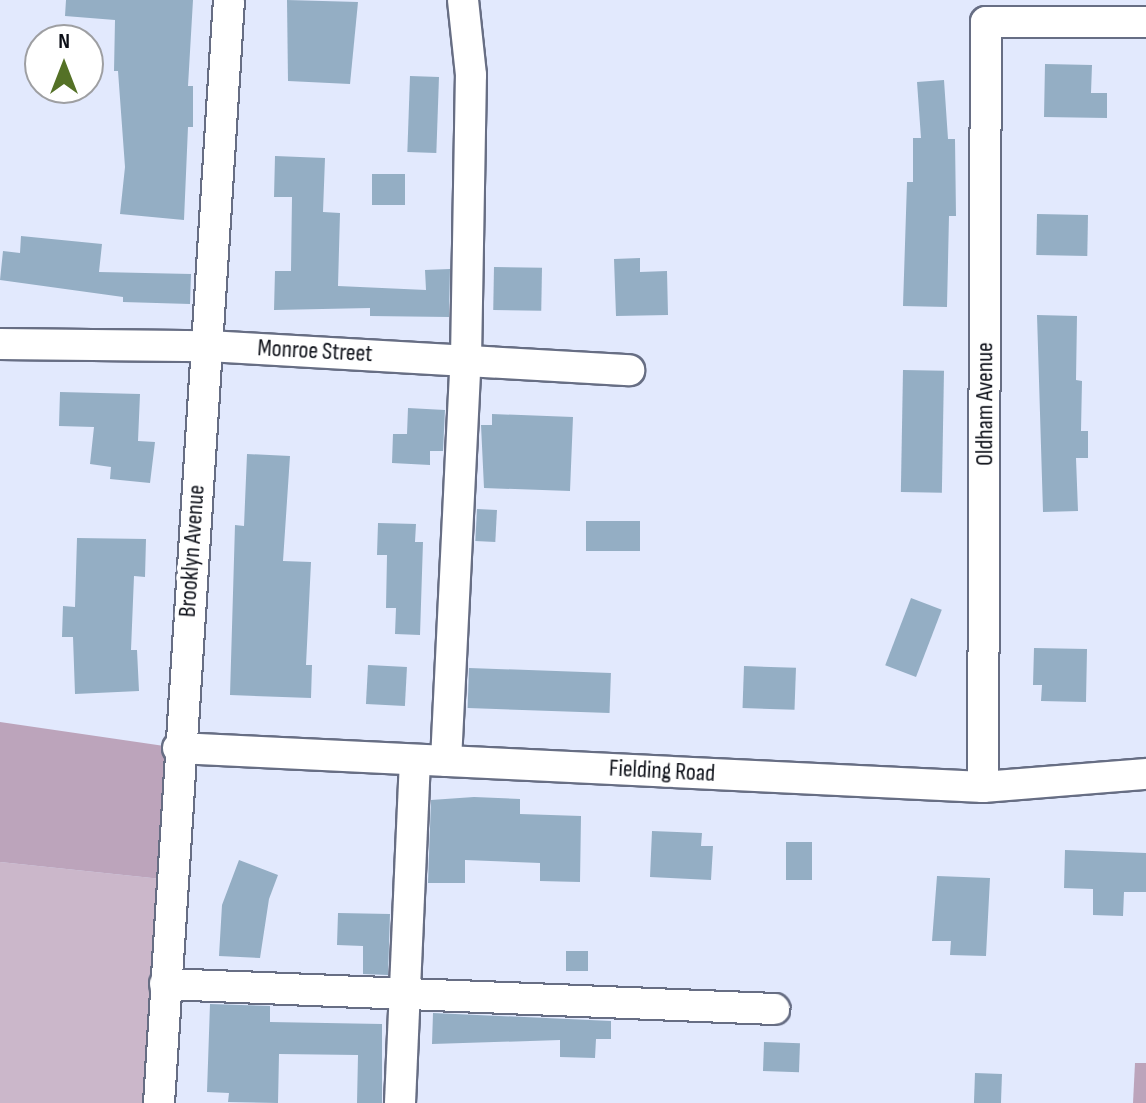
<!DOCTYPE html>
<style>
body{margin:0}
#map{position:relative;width:1146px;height:1103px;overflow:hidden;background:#e2e9fd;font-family:"Sofia Sans Condensed",sans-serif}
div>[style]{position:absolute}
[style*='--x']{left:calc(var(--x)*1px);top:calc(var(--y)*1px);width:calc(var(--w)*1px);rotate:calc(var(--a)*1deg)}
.green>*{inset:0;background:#cbb7ca;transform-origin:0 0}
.forest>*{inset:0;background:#bca4bb}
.building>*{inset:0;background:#94aec4;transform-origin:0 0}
.roads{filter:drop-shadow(2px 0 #676e84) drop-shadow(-2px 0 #676e84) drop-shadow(0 2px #676e84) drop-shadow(0 -2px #676e84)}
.minor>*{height:30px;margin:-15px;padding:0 15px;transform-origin:15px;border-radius:15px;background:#fff}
span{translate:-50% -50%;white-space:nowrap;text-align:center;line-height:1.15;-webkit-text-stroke:8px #fff;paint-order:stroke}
.street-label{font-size:24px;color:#0c0f17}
.north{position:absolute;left:24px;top:24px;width:80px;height:80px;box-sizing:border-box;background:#fff;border:2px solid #9e9fa2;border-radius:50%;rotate:0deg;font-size:22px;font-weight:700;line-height:32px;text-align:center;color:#0c0f17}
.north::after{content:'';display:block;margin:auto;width:28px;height:36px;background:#547126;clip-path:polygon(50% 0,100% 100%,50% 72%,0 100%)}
</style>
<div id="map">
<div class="green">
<i style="left:0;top:862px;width:172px;height:241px;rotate:6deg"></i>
</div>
<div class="forest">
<i style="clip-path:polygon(0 722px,178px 748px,171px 880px,0 862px)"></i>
<i style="clip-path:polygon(1135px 1063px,1146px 1063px,1146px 1103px,1133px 1103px)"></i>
</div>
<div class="building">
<i style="clip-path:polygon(66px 0,193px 0,188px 86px,193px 86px,193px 127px,188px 127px,184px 220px,120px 214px,125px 167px,118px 71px,114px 71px,115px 20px,65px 16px)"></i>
<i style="clip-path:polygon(287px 0,358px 2px,350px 84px,288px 81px)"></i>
<i style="clip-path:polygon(1045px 64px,1092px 65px,1091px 93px,1107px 93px,1107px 118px,1044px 117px)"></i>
<i style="left:410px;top:76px;width:29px;height:76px;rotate:2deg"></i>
<i style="clip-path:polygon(944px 80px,948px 139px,955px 139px,956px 216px,949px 216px,947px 307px,903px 306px,907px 182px,913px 182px,913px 138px,921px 138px,917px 82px)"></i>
<i style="clip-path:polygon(275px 156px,325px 158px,323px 212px,340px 213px,338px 286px,426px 290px,425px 270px,450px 269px,449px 317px,370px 316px,370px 308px,274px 310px,275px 271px,291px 271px,292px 197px,274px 197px)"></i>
<i style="left:372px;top:174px;width:33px;height:31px"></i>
<i style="left:1037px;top:214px;width:51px;height:41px;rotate:1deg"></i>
<i style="clip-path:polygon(21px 236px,102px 244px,99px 272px,191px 274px,190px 304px,123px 302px,123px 297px,0 280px,3px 251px,20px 253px)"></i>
<i style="clip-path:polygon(640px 258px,640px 272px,667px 271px,668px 315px,616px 316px,614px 259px)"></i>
<i style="left:494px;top:267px;width:48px;height:43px;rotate:1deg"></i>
<i style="clip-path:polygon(1037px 315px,1077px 316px,1076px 380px,1082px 381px,1081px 431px,1088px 431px,1088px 458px,1076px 458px,1078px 511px,1043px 512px)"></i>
<i style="left:903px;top:370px;width:41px;height:122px;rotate:1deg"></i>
<i style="clip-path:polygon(60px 392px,140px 394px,138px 441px,155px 442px,150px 483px,110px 479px,111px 467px,90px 464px,94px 427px,59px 426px)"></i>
<i style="clip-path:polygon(408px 408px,445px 410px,443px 451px,430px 451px,430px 465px,392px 463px,393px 434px,407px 434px)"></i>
<i style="clip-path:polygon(492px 414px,573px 417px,570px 491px,484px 488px,481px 425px,492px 425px)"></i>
<i style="clip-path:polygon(247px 454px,290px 456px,283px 561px,311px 562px,306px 665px,312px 665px,311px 698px,230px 695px,235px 525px,244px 526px)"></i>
<i style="left:477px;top:509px;width:20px;height:32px;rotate:3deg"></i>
<i style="left:640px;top:521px;width:30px;height:54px;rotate:90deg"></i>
<i style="clip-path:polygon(378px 523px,416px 524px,415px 542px,423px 542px,420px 635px,395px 634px,396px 608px,386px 608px,387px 555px,377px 555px)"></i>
<i style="clip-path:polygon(77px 538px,146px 539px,145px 577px,134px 576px,131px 650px,137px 650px,139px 691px,75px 694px,73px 637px,62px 637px,63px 606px,75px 607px)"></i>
<i style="left:911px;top:598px;width:33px;height:72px;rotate:21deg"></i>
<i style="clip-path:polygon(1034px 648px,1087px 649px,1086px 702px,1041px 701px,1042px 685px,1033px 685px)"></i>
<i style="left:368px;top:665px;width:39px;height:39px;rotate:3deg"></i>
<i style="left:744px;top:666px;width:52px;height:42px;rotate:2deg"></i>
<i style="left:469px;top:668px;width:142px;height:40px;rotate:2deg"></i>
<i style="clip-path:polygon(474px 797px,520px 799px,520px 814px,581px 816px,580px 882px,540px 881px,540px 863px,465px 860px,465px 883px,428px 883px,431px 800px)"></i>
<i style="clip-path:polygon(652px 831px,702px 833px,701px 846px,713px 846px,711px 880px,650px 877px)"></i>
<i style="left:786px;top:842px;width:26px;height:38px"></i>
<i style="clip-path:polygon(1065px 850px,1146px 853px,1146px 892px,1124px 892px,1123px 916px,1093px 915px,1093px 889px,1064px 888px)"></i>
<i style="clip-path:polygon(239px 860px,278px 875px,269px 899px,260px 958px,219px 956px,222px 905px)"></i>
<i style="clip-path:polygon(937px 876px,990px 878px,986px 956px,950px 955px,951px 941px,932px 941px)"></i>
<i style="clip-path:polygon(338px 913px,390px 914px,388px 975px,363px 974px,363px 946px,337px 945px)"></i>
<i style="left:566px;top:951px;width:22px;height:20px"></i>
<i style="clip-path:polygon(210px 1004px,270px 1006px,270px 1022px,382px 1024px,382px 1103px,357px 1103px,358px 1055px,279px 1054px,278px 1103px,228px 1102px,229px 1093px,207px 1092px)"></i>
<i style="clip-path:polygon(433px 1013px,611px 1021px,611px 1039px,596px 1039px,595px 1058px,560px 1057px,560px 1040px,432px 1044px)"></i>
<i style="left:764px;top:1042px;width:36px;height:29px;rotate:2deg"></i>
<i style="left:975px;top:1073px;width:27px;height:30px;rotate:2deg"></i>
</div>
<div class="roads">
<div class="minor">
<i style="--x:0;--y:344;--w:208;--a:0.6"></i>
<i style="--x:208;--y:346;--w:422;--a:3.3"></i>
<i style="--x:178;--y:748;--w:806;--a:2.77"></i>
<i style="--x:983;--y:787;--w:164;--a:-4.6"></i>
<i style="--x:446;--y:761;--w:402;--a:-87.2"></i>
<i style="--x:466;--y:359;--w:284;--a:-89"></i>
<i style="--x:471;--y:75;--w:75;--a:-96.1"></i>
<i style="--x:983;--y:787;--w:765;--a:-89.78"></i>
<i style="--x:986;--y:22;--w:160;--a:0"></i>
<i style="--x:165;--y:984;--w:610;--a:2.35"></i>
<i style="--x:159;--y:1103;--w:1105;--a:-86.37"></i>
<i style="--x:400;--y:1103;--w:343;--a:-87.5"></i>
</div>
</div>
<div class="street-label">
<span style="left:315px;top:351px;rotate:3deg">Monroe Street</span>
<span style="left:985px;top:404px;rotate:-90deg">Oldham Avenue</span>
<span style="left:192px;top:551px;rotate:-86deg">Brooklyn Avenue</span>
<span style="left:662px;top:771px;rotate:3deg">Fielding Road</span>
</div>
<div class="north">N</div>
</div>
